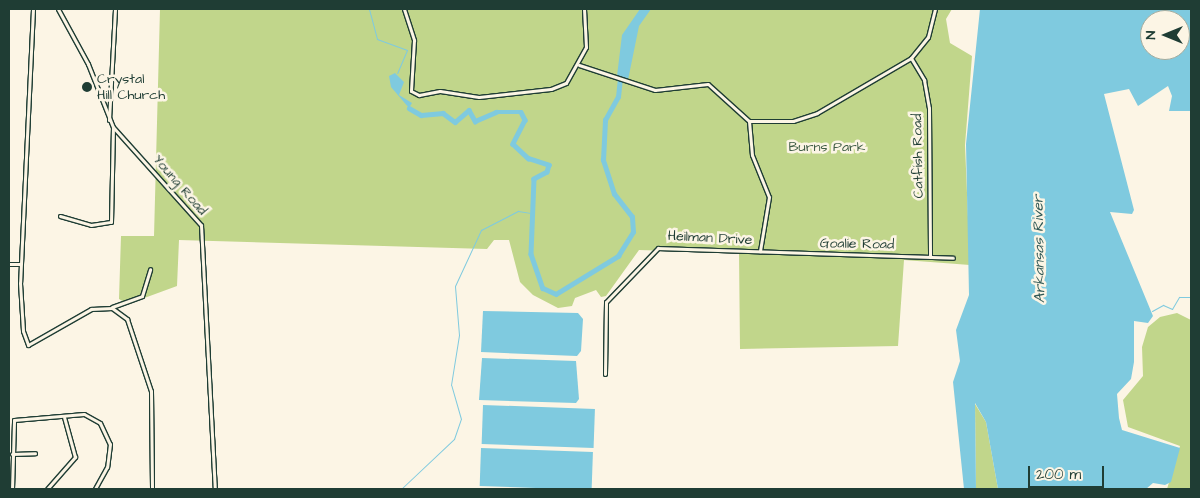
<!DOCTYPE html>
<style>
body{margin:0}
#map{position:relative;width:1200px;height:498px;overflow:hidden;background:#fcf5e5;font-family:"Architects Daughter",sans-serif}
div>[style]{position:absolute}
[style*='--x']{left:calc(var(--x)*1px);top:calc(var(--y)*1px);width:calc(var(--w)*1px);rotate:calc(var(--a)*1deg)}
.green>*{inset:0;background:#c1d68b}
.water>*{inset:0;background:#7fcadf;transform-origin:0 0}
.stream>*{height:1px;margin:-0.5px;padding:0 0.5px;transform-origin:0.5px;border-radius:0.5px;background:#7fcadf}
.river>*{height:4.5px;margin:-2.25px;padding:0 2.25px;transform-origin:2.25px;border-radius:2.25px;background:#7fcadf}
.roads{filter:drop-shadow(1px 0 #1f3d34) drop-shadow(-1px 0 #1f3d34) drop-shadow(0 1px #1f3d34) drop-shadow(0 -1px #1f3d34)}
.minor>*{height:3px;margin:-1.5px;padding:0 1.5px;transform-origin:1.5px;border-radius:1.5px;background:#fcf5e5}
.dots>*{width:14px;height:14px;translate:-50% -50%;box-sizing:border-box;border:2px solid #fcf5e5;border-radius:50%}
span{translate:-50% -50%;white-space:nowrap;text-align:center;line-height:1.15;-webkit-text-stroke:5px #fcf5e5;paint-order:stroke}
.poi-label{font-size:14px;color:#1f3d34}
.left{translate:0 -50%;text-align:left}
.park-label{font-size:14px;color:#3f5c45}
.street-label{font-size:14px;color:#1f3d34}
.water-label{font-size:15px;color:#325956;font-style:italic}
.frame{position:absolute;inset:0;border:10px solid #1f3d34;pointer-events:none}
.north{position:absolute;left:1140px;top:10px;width:50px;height:50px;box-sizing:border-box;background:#fcf5e5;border:1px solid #a4ab9e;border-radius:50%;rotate:270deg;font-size:14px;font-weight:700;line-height:20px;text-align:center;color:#1f3d34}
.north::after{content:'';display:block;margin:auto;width:18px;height:22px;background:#1f3d34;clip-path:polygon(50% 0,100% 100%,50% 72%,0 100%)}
.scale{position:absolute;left:1028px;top:466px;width:76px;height:22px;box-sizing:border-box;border:2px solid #1f3d34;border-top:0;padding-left:6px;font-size:15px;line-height:18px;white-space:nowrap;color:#1f3d34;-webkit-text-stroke:4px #fcf5e5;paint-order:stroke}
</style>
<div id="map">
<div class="green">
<i style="clip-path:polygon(160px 9px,952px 9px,946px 19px,950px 43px,972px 56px,965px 145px,970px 265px,904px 260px,898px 346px,740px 349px,739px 253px,639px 250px,606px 296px,601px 297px,596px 290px,575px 298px,572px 306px,558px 308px,533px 295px,520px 282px,509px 240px,494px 240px,487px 249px,179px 240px,177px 286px,128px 304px,119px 299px,121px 236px,154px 236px)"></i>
<i style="clip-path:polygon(1177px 313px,1191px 320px,1191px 489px,1167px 489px,1180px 446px,1128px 427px,1123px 400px,1143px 376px,1142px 347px,1148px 327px,1160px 317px)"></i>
<i style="clip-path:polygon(975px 404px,986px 422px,998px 489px,976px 489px)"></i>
</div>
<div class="water">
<i style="clip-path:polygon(640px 9px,651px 9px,639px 26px,628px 80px,617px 76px,622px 35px)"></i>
<i style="clip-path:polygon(evenodd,980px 9px,1191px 9px,1191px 111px,1169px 111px,1172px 96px,1168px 86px,1138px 106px,1129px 89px,1104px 94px,1134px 210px,1132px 214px,1110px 212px,1153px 316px,1148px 323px,1134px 321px,1134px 362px,1131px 379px,1117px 394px,1119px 418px,1122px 430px,1180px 448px,1171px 482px,1165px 485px,1153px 483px,1146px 489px,998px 489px,986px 422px,975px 403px,976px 489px,964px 489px,953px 382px,960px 361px,956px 330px,969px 295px,966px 144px,980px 9px,1150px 20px,1180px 20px,1180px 50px,1150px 50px,1150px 20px)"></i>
<i style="clip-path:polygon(395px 73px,404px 82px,399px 95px,412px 103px,409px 108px,391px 87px,389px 76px)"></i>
<i style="clip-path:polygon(483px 311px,578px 313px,583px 319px,581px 351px,577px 356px,481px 352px)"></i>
<i style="clip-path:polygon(482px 358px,576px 361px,579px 399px,576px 403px,479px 400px)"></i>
<i style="left:483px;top:405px;width:112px;height:39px;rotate:2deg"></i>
<i style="left:481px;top:448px;width:112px;height:38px;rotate:2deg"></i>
</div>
<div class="stream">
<i style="--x:369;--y:9;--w:31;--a:75"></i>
<i style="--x:377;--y:39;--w:32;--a:20"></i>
<i style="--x:407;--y:50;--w:25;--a:113"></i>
<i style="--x:1152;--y:311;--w:13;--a:-29"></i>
<i style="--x:1163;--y:305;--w:10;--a:24"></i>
<i style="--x:1172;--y:309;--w:14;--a:-60"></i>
<i style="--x:1179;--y:297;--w:12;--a:0"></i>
<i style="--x:401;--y:489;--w:73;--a:-43.3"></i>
<i style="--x:454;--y:439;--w:21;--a:-71"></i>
<i style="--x:461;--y:419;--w:35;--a:-106"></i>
<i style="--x:451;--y:385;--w:51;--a:-80.9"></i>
<i style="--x:459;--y:335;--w:49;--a:-94.7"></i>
<i style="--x:455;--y:286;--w:62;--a:-65.1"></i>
<i style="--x:481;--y:230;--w:42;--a:-27.2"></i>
<i style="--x:518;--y:211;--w:12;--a:9"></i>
</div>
<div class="river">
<i style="--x:409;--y:108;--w:14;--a:30"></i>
<i style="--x:421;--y:115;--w:22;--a:-5"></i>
<i style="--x:443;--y:113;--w:15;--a:37"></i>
<i style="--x:455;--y:122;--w:18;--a:-41"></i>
<i style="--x:469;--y:110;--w:13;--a:61"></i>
<i style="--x:475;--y:121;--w:23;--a:-23"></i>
<i style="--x:496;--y:112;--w:25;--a:0"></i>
<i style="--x:521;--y:112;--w:9;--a:63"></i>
<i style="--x:525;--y:120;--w:27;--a:117"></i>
<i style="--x:513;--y:144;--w:21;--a:43"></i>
<i style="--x:528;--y:158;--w:22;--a:18"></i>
<i style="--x:549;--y:165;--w:7;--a:106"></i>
<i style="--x:547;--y:172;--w:15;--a:152"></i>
<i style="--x:534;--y:179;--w:75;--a:92.3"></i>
<i style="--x:531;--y:254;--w:36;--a:71"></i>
<i style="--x:543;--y:288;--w:14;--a:25"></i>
<i style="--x:556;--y:294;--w:73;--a:-31.5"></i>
<i style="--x:618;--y:256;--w:28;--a:-58"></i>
<i style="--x:633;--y:232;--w:15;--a:-94"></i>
<i style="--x:632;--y:217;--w:29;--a:-128"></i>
<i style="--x:614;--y:194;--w:36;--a:-108"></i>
<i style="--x:603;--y:160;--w:40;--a:-87.1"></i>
<i style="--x:605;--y:120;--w:26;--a:-61"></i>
<i style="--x:618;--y:97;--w:18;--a:-84"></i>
</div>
<div class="roads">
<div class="minor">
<i style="--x:33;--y:9;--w:274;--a:92.7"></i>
<i style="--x:20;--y:283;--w:48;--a:86.4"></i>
<i style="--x:23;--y:331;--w:15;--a:70"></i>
<i style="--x:28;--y:345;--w:73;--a:-29.7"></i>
<i style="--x:91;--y:309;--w:21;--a:-3"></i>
<i style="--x:112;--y:308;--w:19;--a:36"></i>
<i style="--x:127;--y:319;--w:76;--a:71.6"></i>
<i style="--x:151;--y:391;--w:98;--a:89.4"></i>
<i style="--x:58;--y:9;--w:63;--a:61.4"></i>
<i style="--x:88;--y:64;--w:68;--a:68.4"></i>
<i style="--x:113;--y:127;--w:132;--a:48.1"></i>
<i style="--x:201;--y:225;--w:264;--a:87"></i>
<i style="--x:404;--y:9;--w:33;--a:72"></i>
<i style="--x:414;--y:40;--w:51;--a:93.4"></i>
<i style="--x:411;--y:91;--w:9;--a:27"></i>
<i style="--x:419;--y:95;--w:21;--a:-11"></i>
<i style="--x:440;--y:91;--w:39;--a:9"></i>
<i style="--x:479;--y:97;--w:72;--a:-6.3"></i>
<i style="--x:551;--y:89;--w:16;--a:-22"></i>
<i style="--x:566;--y:83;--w:41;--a:-60.9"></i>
<i style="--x:586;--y:47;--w:38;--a:-93"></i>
<i style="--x:911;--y:58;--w:26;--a:59"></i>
<i style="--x:924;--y:80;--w:28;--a:80"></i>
<i style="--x:929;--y:108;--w:149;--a:89.6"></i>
<i style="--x:579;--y:65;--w:80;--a:18.2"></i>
<i style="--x:655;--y:90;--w:53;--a:-6.5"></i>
<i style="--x:708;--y:84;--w:55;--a:42.1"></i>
<i style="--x:749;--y:121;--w:44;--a:0"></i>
<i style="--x:793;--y:121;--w:25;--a:-18"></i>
<i style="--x:817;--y:113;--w:109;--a:-30.3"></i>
<i style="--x:911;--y:58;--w:27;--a:-51"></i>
<i style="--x:928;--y:37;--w:29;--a:-76"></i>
<i style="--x:109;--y:120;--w:111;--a:-86.9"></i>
<i style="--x:749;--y:121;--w:34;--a:85"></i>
<i style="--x:752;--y:155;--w:45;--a:68"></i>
<i style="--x:769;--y:197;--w:55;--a:99.5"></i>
<i style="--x:60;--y:216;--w:32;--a:16"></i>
<i style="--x:91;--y:225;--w:20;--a:-9"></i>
<i style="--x:111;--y:222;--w:94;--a:-88.8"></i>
<i style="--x:9;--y:264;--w:11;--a:0"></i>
<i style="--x:112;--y:307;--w:32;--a:-20"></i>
<i style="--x:142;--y:296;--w:28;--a:-73"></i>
<i style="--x:605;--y:374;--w:72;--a:-89.2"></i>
<i style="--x:606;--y:302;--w:75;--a:-46.1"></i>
<i style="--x:658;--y:248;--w:295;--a:1.9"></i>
<i style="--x:12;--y:454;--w:23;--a:-2"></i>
<i style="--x:12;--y:489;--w:69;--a:-88.3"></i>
<i style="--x:14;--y:420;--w:70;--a:-4.9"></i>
<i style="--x:84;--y:414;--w:18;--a:29"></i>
<i style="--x:100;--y:423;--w:23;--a:65"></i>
<i style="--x:110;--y:444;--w:23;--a:97"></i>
<i style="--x:107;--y:467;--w:25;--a:119"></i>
<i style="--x:47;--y:489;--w:43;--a:-48.8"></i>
<i style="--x:75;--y:457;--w:41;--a:-105.4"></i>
</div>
</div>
<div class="dots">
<i style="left:87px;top:87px;background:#1f3d34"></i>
</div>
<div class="poi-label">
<span class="left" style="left:97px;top:87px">Crystal<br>Hill Church</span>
</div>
<div class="park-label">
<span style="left:827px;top:147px">Burns Park</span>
</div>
<div class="street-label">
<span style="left:918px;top:156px;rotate:-91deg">Catfish Road</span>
<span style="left:180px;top:185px;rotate:49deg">Young Road</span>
<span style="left:710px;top:238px;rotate:3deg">Heilman Drive</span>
<span style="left:857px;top:244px;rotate:1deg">Goalie Road</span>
</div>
<div class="water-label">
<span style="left:1039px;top:249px;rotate:-91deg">Arkansas River</span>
</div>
<div class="frame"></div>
<div class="north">N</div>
<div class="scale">200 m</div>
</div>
